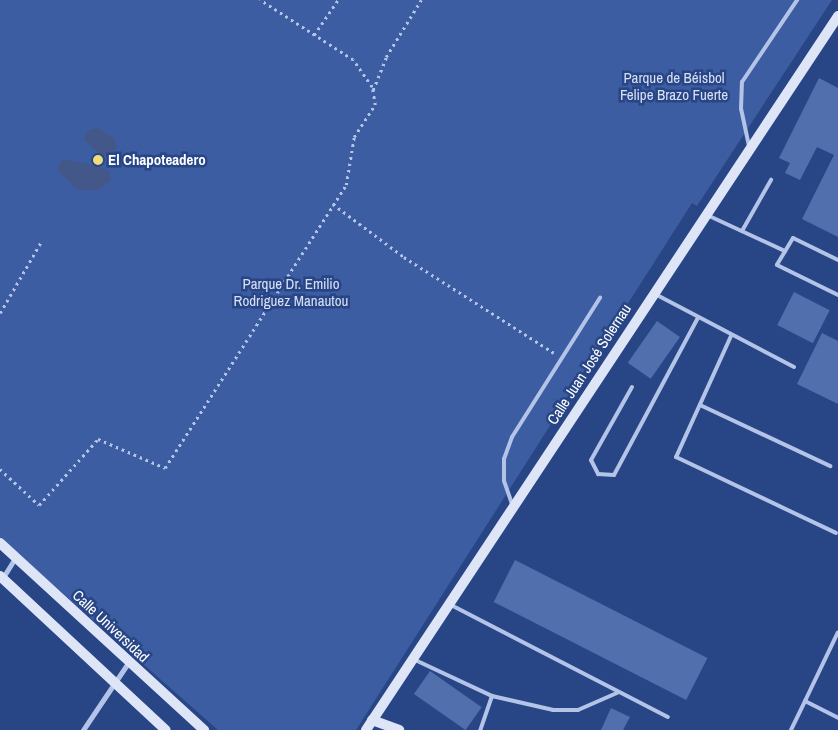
<!DOCTYPE html>
<meta charset="utf-8">
<style>
body{margin:0}
#map{position:relative;width:838px;height:730px;overflow:hidden;background:#284586;font-family:"Archivo Narrow",sans-serif}
div>[style]{position:absolute}
[style*='--x']{left:calc(var(--x)*1px);top:calc(var(--y)*1px);width:calc(var(--w)*1px);rotate:calc(var(--a)*1deg)}
.green>*{inset:0;background:#3d5da2}
.water>*{inset:0;background:#435888}
.building>*{inset:0;background:#516ead;transform-origin:0 0}
.path>*{height:2.5px;margin-top:-1.25px;transform-origin:0;background:repeating-linear-gradient(90deg,#b3c4e8 0 2.5px,transparent 0 6.5px)}
.lane>*{height:4px;margin:-2px;padding:0 2px;transform-origin:2px;border-radius:2px;background:#b3c4e8}
.street>*{height:5px;margin:-2.5px;padding:0 2.5px;transform-origin:2.5px;border-radius:2.5px;background:#b3c4e8}
.secondary>*{height:10px;margin:-5px;padding:0 5px;transform-origin:5px;border-radius:5px;background:#dde5f7}
.dots>*{width:14px;height:14px;translate:-50% -50%;box-sizing:border-box;border:2px solid #284586;border-radius:50%}
span{translate:-50% -50%;white-space:nowrap;text-align:center;line-height:1.15;-webkit-text-stroke:5px #284586;paint-order:stroke}
.park-label{font-size:15px;color:#d7e1f6}
.poi-label{font-size:15px;color:#fff;font-weight:700}
.left{translate:0 -50%;text-align:left}
.street-label{font-size:15px;color:#fff}
</style>
<div id="map">
<div class="green">
<i style="clip-path:polygon(0 0,832px 0,697px 206px,692px 203px,356px 730px,218px 730px,0 538px)"></i>
</div>
<div class="water">
<i style="clip-path:polygon(98px 128px,114px 138px,117px 148px,111px 155px,103px 156px,98px 167px,109px 171px,111px 180px,99px 190px,78px 190px,57px 170px,62px 159px,92px 165px,98px 152px,84px 140px,87px 131px)"></i>
</div>
<div class="building">
<i style="clip-path:polygon(819px 78px,838px 88px,838px 237px,802px 219px,834px 155px,817px 147px,800px 180px,785px 173px,790px 163px,779px 158px)"></i>
<i style="left:794px;top:292px;width:40px;height:37px;rotate:27deg"></i>
<i style="left:657px;top:321px;width:28px;height:51px;rotate:35deg"></i>
<i style="clip-path:polygon(822px 333px,838px 341px,838px 404px,797px 384px)"></i>
<i style="left:515px;top:560px;width:216px;height:47px;rotate:27deg"></i>
<i style="left:430px;top:671px;width:63px;height:28px;rotate:35deg"></i>
<i style="clip-path:polygon(611px 708px,630px 717px,623px 730px,601px 730px)"></i>
</div>
<div class="path">
<i style="--x:314;--y:35;--w:42;--a:-55.6"></i>
<i style="--x:373;--y:90;--w:35;--a:-68"></i>
<i style="--x:386;--y:57;--w:67;--a:-58.4"></i>
<i style="--x:333;--y:204;--w:89;--a:36.7"></i>
<i style="--x:404;--y:257;--w:178;--a:32.6"></i>
<i style="--x:0;--y:313;--w:82;--a:-60"></i>
<i style="--x:0;--y:469;--w:53;--a:42.7"></i>
<i style="--x:39;--y:505;--w:89;--a:-48.2"></i>
<i style="--x:98;--y:439;--w:73;--a:23.4"></i>
<i style="--x:165;--y:468;--w:336;--a:-57.4"></i>
<i style="--x:346;--y:185;--w:49;--a:-80.5"></i>
<i style="--x:354;--y:137;--w:38;--a:-57"></i>
<i style="--x:375;--y:105;--w:18;--a:-99"></i>
<i style="--x:372;--y:87;--w:33;--a:-125"></i>
<i style="--x:353;--y:60;--w:111;--a:-147.2"></i>
</div>
<div class="lane">
<i style="--x:749;--y:146;--w:38;--a:-102"></i>
<i style="--x:741;--y:109;--w:27;--a:-88"></i>
<i style="--x:742;--y:82;--w:99;--a:-56.1"></i>
<i style="--x:707;--y:215;--w:86;--a:24.8"></i>
<i style="--x:742;--y:231;--w:59;--a:-60.4"></i>
<i style="--x:838;--y:260;--w:50;--a:-153.9"></i>
<i style="--x:793;--y:238;--w:31;--a:121"></i>
<i style="--x:777;--y:265;--w:68;--a:26.2"></i>
<i style="--x:655;--y:294;--w:157;--a:27.7"></i>
<i style="--x:731;--y:336;--w:133;--a:114.4"></i>
<i style="--x:676;--y:457;--w:177;--a:25.4"></i>
<i style="--x:632;--y:387;--w:84;--a:119.3"></i>
<i style="--x:591;--y:460;--w:16;--a:63"></i>
<i style="--x:598;--y:474;--w:16;--a:4"></i>
<i style="--x:614;--y:475;--w:178;--a:-61.9"></i>
<i style="--x:700;--y:405;--w:144;--a:25.1"></i>
<i style="--x:512;--y:504;--w:24;--a:-109"></i>
<i style="--x:504;--y:481;--w:22;--a:-90"></i>
<i style="--x:504;--y:459;--w:23;--a:-70"></i>
<i style="--x:512;--y:437;--w:165;--a:-57.7"></i>
<i style="--x:451;--y:605;--w:244;--a:27.3"></i>
<i style="--x:413;--y:659;--w:87;--a:25.1"></i>
<i style="--x:492;--y:696;--w:36;--a:109"></i>
<i style="--x:492;--y:696;--w:63;--a:12.9"></i>
<i style="--x:553;--y:710;--w:25;--a:0"></i>
<i style="--x:578;--y:710;--w:43;--a:-23.6"></i>
<i style="--x:805;--y:701;--w:76;--a:-64.4"></i>
<i style="--x:791;--y:730;--w:32;--a:-64"></i>
<i style="--x:805;--y:701;--w:37;--a:27"></i>
</div>
<div class="street">
<i style="--x:2;--y:579;--w:25;--a:-58"></i>
<i style="--x:83;--y:730;--w:81;--a:-56.1"></i>
</div>
<div class="secondary">
<i style="--x:0;--y:543;--w:277;--a:42.5"></i>
<i style="--x:0;--y:576;--w:226;--a:42.9"></i>
<i style="--x:372;--y:720;--w:29;--a:20"></i>
<i style="--x:366;--y:730;--w:856;--a:-56.53"></i>
</div>
<div class="dots">
<i style="left:98px;top:160px;background:#f0dd7a"></i>
</div>
<div class="park-label">
<span style="left:674px;top:86px">Parque de Béisbol<br>Felipe Brazo Fuerte</span>
<span style="left:291px;top:292px">Parque Dr. Emilio<br>Rodriguez Manautou</span>
</div>
<div class="poi-label">
<span class="left" style="left:108px;top:160px">El Chapoteadero</span>
</div>
<div class="street-label">
<span style="left:589px;top:364px;rotate:-57deg">Calle Juan José Solernau</span>
<span style="left:111px;top:626px;rotate:43deg">Calle Universidad</span>
</div>
</div>
